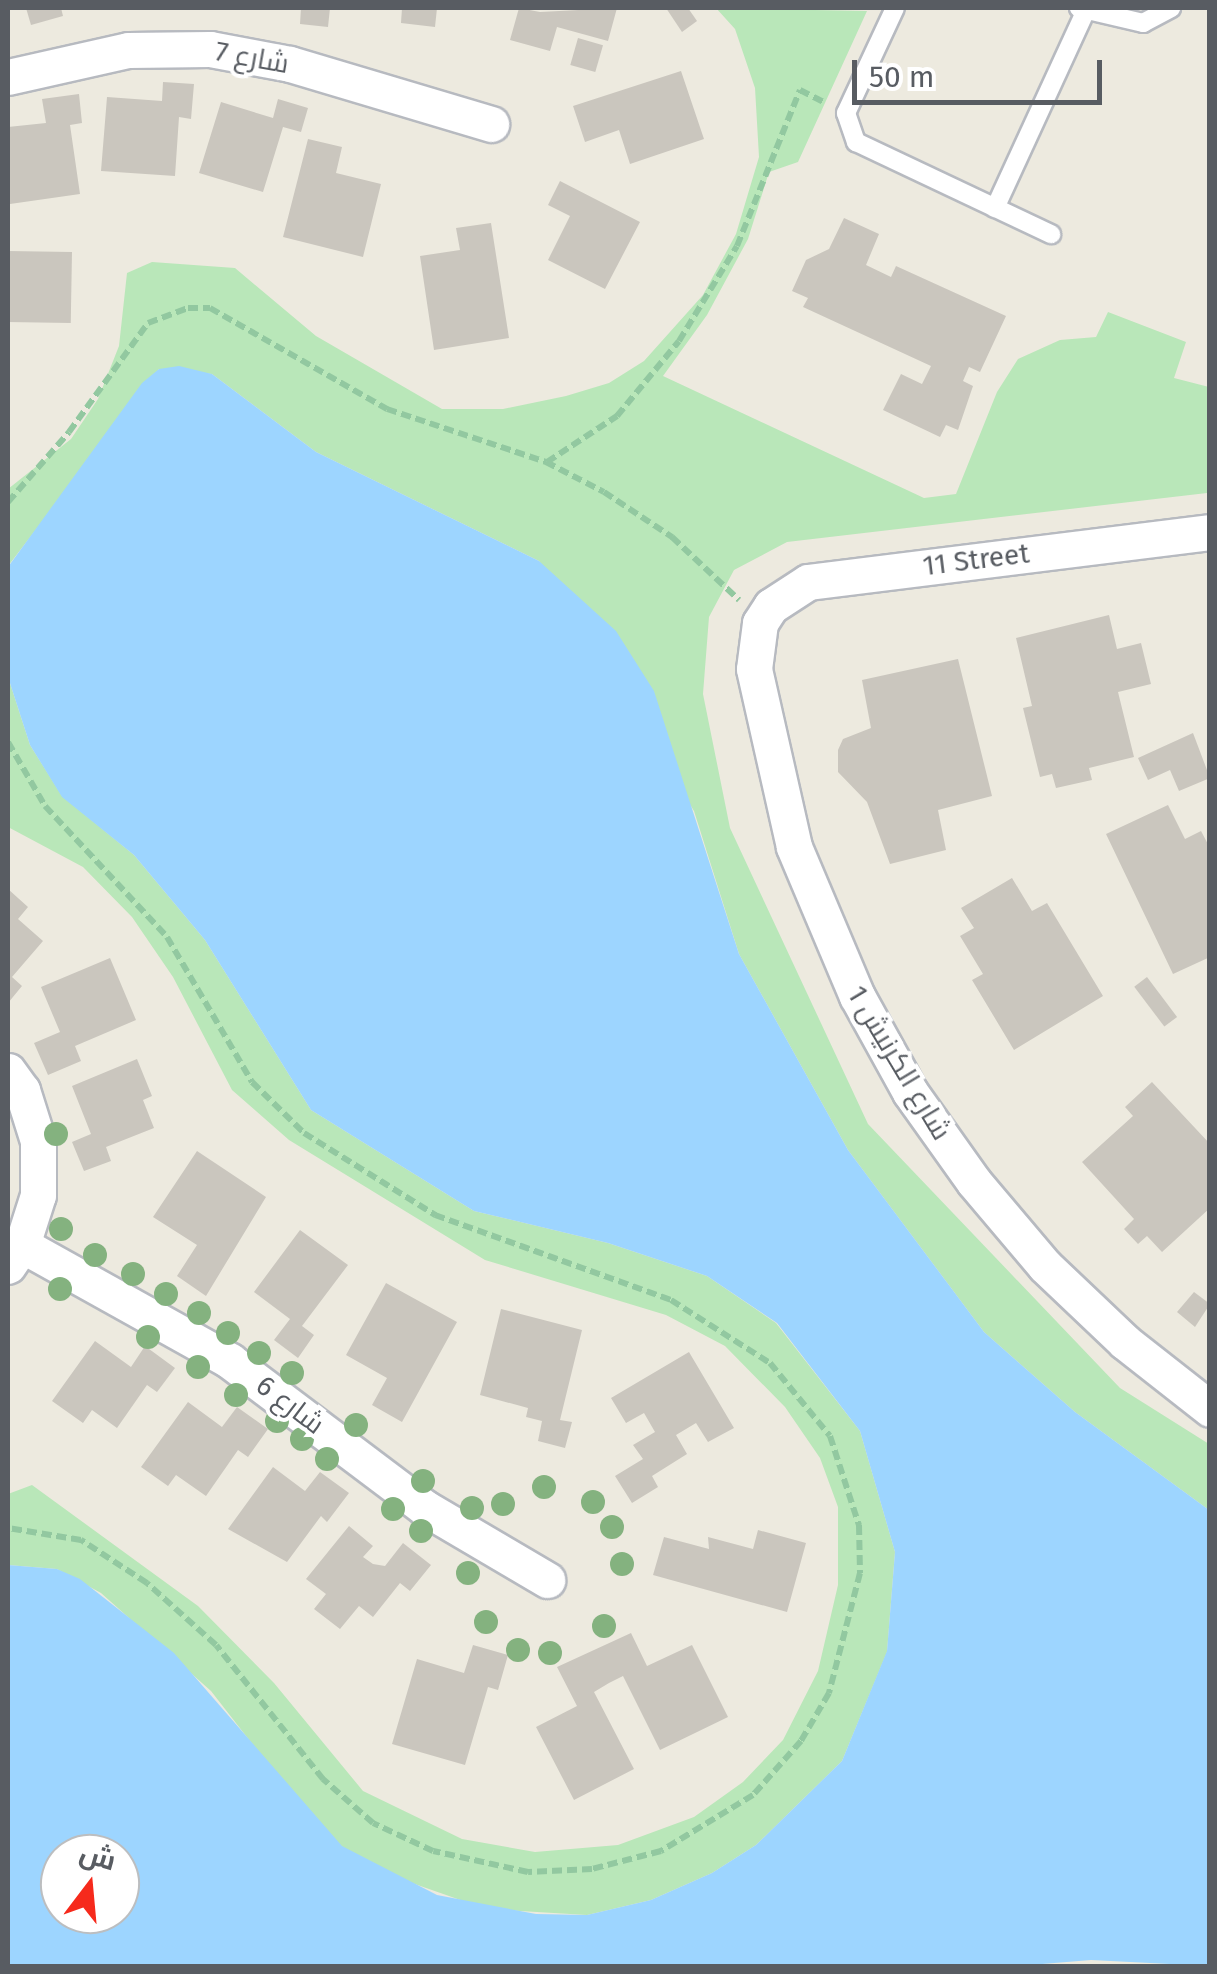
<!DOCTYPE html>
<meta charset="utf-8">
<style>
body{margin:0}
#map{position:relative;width:1217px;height:1974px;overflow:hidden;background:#edeadf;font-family:"Fira Sans",Cairo,sans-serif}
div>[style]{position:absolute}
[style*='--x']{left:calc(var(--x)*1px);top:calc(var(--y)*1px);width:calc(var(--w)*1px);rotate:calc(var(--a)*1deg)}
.green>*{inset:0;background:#b9e7b9}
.water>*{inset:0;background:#9dd5ff}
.building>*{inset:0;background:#cac6be;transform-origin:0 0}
.path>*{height:6px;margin-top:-3px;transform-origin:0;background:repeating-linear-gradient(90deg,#92c8a0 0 10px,transparent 0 15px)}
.roads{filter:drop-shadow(2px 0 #b7bac0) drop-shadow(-2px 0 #b7bac0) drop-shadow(0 2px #b7bac0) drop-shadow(0 -2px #b7bac0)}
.lane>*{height:18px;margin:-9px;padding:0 9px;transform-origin:9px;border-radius:9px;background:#fff}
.street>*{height:35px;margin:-17.5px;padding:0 17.5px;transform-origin:17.5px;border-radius:17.5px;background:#fff}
.trees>*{width:24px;height:24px;margin:-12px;border-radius:50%;background:#84b27f}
span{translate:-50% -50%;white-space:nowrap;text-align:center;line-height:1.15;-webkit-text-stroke:8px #fff;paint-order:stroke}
.street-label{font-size:28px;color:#585c62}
.frame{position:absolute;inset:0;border:10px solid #585c62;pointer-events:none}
.north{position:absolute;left:40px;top:1834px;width:100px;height:100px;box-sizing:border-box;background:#fff;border:2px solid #bcbec0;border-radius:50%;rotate:16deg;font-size:28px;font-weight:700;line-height:40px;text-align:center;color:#585c62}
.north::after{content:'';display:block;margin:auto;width:35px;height:45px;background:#f62a1c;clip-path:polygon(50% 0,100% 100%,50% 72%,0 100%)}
.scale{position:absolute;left:852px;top:60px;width:250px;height:45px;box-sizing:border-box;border:5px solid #585c62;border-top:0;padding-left:12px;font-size:30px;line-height:35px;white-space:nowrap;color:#585c62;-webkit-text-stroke:8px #fff;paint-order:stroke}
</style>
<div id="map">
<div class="green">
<i style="clip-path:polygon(716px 8px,867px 11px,798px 162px,769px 172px,748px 239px,707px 315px,663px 376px,924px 498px,956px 494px,997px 392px,1018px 359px,1060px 340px,1096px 337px,1108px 312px,1186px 342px,1174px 378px,1209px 387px,1207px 493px,787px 542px,734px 570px,709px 617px,703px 694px,730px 828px,868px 1124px,1120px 1388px,1209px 1444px,1209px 1510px,1075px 1412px,984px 1332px,848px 1150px,739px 954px,694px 811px,539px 561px,316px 452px,212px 374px,159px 369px,8px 566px,8px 489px,71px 439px,98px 399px,119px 346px,127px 273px,152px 262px,235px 268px,316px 336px,442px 409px,503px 409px,566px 396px,609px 383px,644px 361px,703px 295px,736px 234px,759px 157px,755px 88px,735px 29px)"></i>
<i style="clip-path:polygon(8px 677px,30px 745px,62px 796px,134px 855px,205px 940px,311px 1110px,474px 1211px,608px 1243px,707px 1276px,776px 1323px,860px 1431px,895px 1552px,887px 1652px,842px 1761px,756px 1845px,712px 1873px,651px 1900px,587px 1915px,486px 1909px,392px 1876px,341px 1846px,302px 1808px,211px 1691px,101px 1593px,57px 1569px,8px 1565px,8px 1494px,32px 1485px,198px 1606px,274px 1683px,363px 1791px,462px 1839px,535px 1852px,618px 1845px,694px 1817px,743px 1782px,783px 1740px,818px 1671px,838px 1585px,838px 1507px,820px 1458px,785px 1407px,725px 1346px,666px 1315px,485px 1260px,289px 1140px,232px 1090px,173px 977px,132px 917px,83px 867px,8px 827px)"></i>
</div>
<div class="water">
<i style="clip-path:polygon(evenodd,179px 366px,212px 374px,316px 452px,539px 561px,616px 631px,654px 691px,739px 954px,848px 1150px,984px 1332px,1075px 1412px,1209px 1510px,1209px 1966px,1091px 1960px,1018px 1966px,8px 1966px,8px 1565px,57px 1569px,80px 1579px,174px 1653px,342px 1846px,437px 1895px,536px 1914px,587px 1915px,651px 1900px,712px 1873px,756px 1845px,842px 1761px,887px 1651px,895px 1552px,860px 1431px,777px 1323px,707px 1276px,608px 1243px,474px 1211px,311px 1110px,205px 940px,134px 855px,62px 797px,30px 745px,8px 677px,8px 567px,142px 383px,159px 369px,179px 366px,60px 1854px,120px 1854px,120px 1914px,60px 1914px,60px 1854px)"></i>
</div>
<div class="building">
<i style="clip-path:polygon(26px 8px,61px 8px,63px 16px,31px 25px)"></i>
<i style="clip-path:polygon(301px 8px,330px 8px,328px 27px,300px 24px)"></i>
<i style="clip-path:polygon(402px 8px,437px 8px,435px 27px,401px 23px)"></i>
<i style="clip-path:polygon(519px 8px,540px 12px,617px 8px,608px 41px,557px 27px,550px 51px,510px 40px)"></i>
<i style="clip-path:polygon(666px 8px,688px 8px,697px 21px,682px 32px)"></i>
<i style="left:578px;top:38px;width:26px;height:28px;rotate:16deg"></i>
<i style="clip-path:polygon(681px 71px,704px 139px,630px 164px,619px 130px,585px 142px,573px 106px)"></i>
<i style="clip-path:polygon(163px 82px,194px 84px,191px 119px,179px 117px,175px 176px,101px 171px,107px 97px,162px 101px)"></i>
<i style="clip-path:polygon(79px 94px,82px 123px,70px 125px,80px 194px,10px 204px,8px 127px,46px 123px,42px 99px)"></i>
<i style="clip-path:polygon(278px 99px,308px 108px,301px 132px,283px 127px,263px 192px,199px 173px,221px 102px,273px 118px)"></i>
<i style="clip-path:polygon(308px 139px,342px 147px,336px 173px,381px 184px,363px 257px,283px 237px)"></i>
<i style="clip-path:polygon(560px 181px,640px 222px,605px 289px,548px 260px,570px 216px,548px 205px)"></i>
<i style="clip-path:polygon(844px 218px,879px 234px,866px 265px,891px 277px,896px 266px,1006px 316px,980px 372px,969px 367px,963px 381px,973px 386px,958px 430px,946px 425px,940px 437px,883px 410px,901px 374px,922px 384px,931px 366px,803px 307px,808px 298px,792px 291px,806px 260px,829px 249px)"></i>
<i style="clip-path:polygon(491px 223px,509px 338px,434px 350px,420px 256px,460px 250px,456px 228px)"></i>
<i style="left:8px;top:251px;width:64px;height:71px;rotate:1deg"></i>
<i style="clip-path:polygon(1109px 615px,1117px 649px,1141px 643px,1151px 684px,1118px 692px,1134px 757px,1089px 768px,1092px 780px,1056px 788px,1052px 774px,1040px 777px,1023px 708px,1032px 706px,1016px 638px)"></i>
<i style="clip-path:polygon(958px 659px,992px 796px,938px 810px,946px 850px,890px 864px,867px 802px,838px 772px,838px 750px,843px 739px,871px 728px,862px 680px)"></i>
<i style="clip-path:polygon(1193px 733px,1210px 778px,1179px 791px,1170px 770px,1148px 780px,1138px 758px)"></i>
<i style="clip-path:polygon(1168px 805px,1185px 839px,1201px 831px,1210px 848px,1210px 957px,1173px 974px,1106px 834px)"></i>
<i style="clip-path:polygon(1012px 878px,1032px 911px,1047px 903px,1103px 996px,1014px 1050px,972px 980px,983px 974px,960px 936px,974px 928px,961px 908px)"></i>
<i style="clip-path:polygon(8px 889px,28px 907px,18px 919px,43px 941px,12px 977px,22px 986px,8px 1003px)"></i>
<i style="clip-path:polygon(110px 958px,136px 1020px,75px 1046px,81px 1061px,48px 1075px,34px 1043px,60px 1032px,41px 987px)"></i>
<i style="left:1147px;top:977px;width:50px;height:16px;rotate:53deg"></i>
<i style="clip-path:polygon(137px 1059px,152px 1096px,143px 1100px,154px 1128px,106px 1147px,111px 1161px,84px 1171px,72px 1142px,91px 1134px,72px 1086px)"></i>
<i style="clip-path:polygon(1152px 1082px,1210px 1144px,1210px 1208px,1162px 1252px,1147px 1236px,1138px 1244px,1124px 1229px,1134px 1219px,1082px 1162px,1133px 1116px,1125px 1107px)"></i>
<i style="clip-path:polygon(197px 1151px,266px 1197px,206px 1296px,177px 1276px,197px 1245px,153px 1217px)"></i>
<i style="clip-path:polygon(300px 1230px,348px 1265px,302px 1326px,314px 1335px,298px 1358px,274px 1340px,290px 1319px,254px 1292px)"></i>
<i style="clip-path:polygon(386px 1283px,457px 1322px,402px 1422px,372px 1405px,387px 1378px,346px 1355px)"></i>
<i style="clip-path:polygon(1194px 1292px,1210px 1304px,1195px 1327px,1177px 1312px)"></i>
<i style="clip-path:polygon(501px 1309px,582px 1330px,560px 1420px,572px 1422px,565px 1448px,538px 1441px,542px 1421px,526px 1417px,528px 1408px,480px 1395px)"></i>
<i style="clip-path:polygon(95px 1341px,131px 1367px,145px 1346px,175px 1368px,157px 1392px,147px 1385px,117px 1428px,92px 1410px,83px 1423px,52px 1401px)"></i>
<i style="clip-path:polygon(689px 1352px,734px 1428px,708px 1442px,696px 1423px,676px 1435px,687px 1454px,652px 1476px,658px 1487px,632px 1503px,615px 1476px,643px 1459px,633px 1445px,655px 1432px,644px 1413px,626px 1423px,611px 1398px)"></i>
<i style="clip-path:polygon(188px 1402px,222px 1427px,237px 1407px,268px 1429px,248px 1457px,238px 1450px,206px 1496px,176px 1475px,168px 1486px,141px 1467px)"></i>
<i style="clip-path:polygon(273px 1467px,305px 1491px,320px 1472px,349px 1493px,327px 1522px,321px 1516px,287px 1562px,228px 1529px)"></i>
<i style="clip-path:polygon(349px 1526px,373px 1546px,363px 1557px,373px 1564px,385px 1566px,403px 1543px,431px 1565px,410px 1591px,400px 1583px,373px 1617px,359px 1606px,340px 1629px,314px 1609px,326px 1594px,306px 1579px)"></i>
<i style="clip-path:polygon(758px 1530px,806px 1543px,787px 1612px,653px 1575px,664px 1537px,709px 1549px,708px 1537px,753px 1549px)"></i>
<i style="clip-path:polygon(631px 1633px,647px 1666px,692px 1645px,728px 1717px,660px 1750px,623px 1676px,609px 1683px,594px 1692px,634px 1769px,574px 1800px,536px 1727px,577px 1706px,557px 1667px)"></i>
<i style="clip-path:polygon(473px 1645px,508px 1655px,498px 1690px,488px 1687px,465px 1765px,392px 1744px,417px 1659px,464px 1673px)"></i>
</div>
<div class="path">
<i style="--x:547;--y:462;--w:84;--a:-33.3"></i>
<i style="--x:617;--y:416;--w:97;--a:-50.4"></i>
<i style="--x:679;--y:341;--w:111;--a:-58.6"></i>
<i style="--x:737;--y:246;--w:168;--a:-68"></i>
<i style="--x:800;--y:90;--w:27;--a:27"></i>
<i style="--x:8;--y:502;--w:93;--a:-48.9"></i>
<i style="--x:69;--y:432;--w:135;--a:-54.1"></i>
<i style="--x:148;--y:323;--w:43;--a:-20.6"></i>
<i style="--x:188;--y:308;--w:22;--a:0"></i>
<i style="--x:210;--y:308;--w:204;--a:29.7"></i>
<i style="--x:387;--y:409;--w:168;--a:18.4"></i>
<i style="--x:546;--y:462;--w:65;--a:27.3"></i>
<i style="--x:604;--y:492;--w:82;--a:33.5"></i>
<i style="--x:672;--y:537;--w:92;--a:43.2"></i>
<i style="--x:8;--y:742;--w:74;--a:60"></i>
<i style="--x:45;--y:806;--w:179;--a:47"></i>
<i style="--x:167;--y:937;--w:168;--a:59.6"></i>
<i style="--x:252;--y:1082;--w:73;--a:44.4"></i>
<i style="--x:304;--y:1133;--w:155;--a:32"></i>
<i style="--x:435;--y:1215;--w:251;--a:19.8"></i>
<i style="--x:671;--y:1300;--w:117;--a:32.5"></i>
<i style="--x:770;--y:1363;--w:94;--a:50.6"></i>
<i style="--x:830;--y:1436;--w:94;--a:72"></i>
<i style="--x:859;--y:1525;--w:48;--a:88.8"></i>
<i style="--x:860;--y:1573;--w:124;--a:104.5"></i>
<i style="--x:829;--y:1693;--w:56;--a:120.3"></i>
<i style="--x:801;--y:1741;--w:72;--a:131.6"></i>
<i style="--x:753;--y:1795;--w:108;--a:148.7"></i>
<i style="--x:661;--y:1851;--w:71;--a:165.4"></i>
<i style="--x:592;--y:1869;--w:64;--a:177.3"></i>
<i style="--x:528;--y:1872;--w:97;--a:-167.5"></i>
<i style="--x:433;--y:1851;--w:66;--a:-155"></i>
<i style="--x:373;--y:1823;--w:67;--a:-138.7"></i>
<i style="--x:323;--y:1779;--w:171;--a:-128.6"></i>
<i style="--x:216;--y:1645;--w:93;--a:-138.1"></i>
<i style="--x:147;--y:1583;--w:79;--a:-146.9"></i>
<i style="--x:81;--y:1540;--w:74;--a:-170.7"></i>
</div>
<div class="roads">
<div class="lane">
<i style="--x:895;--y:8;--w:116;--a:115"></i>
<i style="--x:846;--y:113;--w:31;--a:71"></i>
<i style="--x:856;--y:142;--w:216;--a:25.3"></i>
<i style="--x:1079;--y:8;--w:66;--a:13.2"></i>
<i style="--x:1143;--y:23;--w:32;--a:-28"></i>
<i style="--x:995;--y:208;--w:218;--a:-65.3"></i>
</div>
<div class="street">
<i style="--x:8;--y:77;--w:123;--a:-12.7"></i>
<i style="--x:128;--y:50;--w:82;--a:-0.7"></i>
<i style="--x:210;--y:49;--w:81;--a:10.6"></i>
<i style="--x:290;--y:64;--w:210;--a:16.6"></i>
<i style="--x:1210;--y:532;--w:405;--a:172.9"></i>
<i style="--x:808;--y:582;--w:44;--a:147"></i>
<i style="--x:771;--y:606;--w:20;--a:123"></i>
<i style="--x:760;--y:623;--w:46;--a:97.4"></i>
<i style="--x:754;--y:669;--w:182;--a:77.3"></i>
<i style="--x:794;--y:847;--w:162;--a:67.1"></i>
<i style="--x:857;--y:996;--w:110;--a:61.1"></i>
<i style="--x:910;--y:1092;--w:110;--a:54.6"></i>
<i style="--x:974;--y:1182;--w:110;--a:49.8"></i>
<i style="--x:1045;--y:1266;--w:110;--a:43.5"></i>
<i style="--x:1125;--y:1342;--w:108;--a:38.2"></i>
<i style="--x:8;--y:1071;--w:24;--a:54"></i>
<i style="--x:22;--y:1090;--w:53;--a:72.6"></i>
<i style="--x:38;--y:1141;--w:54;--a:90"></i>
<i style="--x:38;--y:1195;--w:52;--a:107.7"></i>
<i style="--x:22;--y:1245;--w:25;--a:124"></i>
<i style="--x:22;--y:1245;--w:238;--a:29.1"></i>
<i style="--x:230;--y:1361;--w:244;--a:37"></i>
<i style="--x:425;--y:1508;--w:142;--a:30.5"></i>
</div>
</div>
<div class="trees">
<i style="left:56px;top:1134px"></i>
<i style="left:61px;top:1229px"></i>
<i style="left:95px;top:1255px"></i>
<i style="left:133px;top:1274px"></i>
<i style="left:60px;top:1289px"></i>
<i style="left:166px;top:1294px"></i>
<i style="left:199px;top:1313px"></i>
<i style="left:228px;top:1333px"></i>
<i style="left:148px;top:1337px"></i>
<i style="left:259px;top:1353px"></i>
<i style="left:198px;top:1367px"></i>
<i style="left:292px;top:1373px"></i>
<i style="left:236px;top:1395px"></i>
<i style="left:277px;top:1421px"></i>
<i style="left:356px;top:1425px"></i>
<i style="left:302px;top:1439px"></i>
<i style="left:327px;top:1459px"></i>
<i style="left:423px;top:1481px"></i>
<i style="left:544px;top:1487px"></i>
<i style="left:593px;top:1502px"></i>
<i style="left:503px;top:1504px"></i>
<i style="left:472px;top:1508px"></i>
<i style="left:393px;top:1509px"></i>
<i style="left:612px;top:1527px"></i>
<i style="left:421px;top:1531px"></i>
<i style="left:622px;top:1564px"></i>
<i style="left:468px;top:1573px"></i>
<i style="left:486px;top:1622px"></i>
<i style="left:604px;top:1626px"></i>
<i style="left:518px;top:1650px"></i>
<i style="left:550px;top:1653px"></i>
</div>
<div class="street-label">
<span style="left:252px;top:58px;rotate:10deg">شارع 7</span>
<span style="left:976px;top:560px;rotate:-7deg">11 Street</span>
<span style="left:899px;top:1063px;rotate:59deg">شارع الكرنيش 1</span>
<span style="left:290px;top:1405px;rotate:37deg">شارع 6</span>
</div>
<div class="frame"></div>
<div class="north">ش</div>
<div class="scale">50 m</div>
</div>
